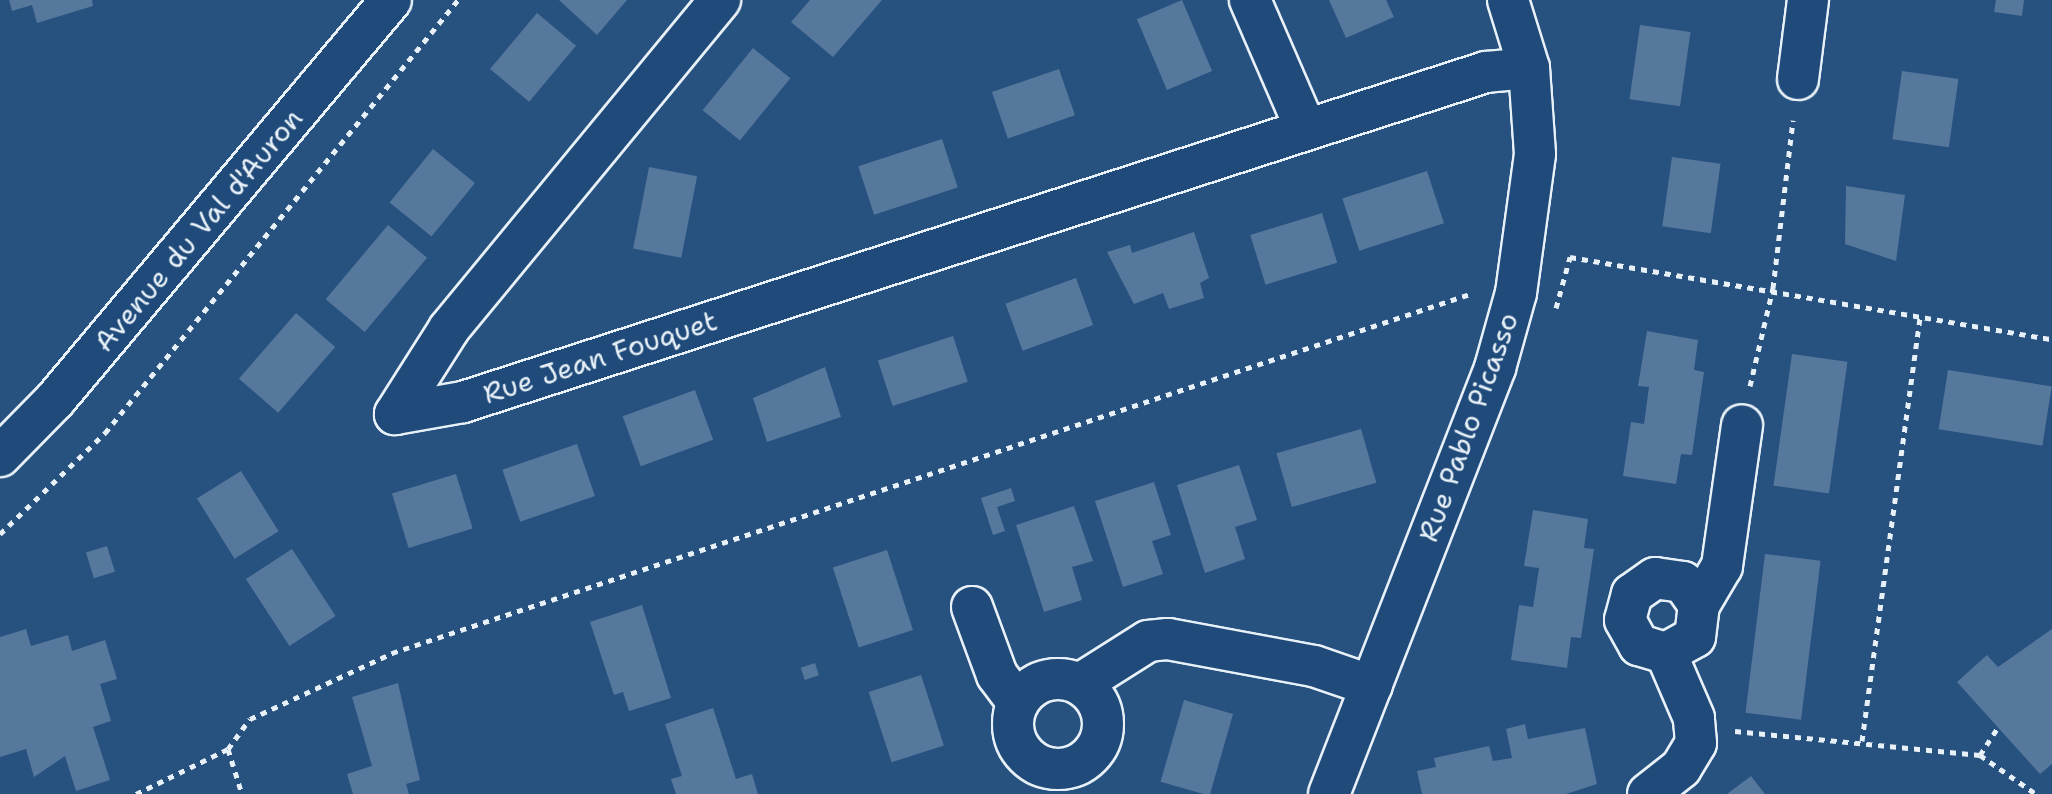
<!DOCTYPE html>
<style>
body{margin:0}
#map{position:relative;width:2052px;height:794px;overflow:hidden;background:#27517f;font-family:"Shantell Sans",sans-serif}
div>[style]{position:absolute}
[style*='--x']{left:calc(var(--x)*1px);top:calc(var(--y)*1px);width:calc(var(--w)*1px);rotate:calc(var(--a)*1deg)}
.building>*{inset:0;background:#57789d;transform-origin:0 0}
.path>*{height:5px;margin-top:-2.5px;transform-origin:0;background:repeating-linear-gradient(90deg,#e8f1f8 0 6px,transparent 0 12px)}
.roads{filter:drop-shadow(2px 0 #e8f1f8) drop-shadow(-2px 0 #e8f1f8) drop-shadow(0 2px #e8f1f8) drop-shadow(0 -2px #e8f1f8)}
.minor>*{height:40px;margin:-20px;padding:0 20px;transform-origin:20px;border-radius:20px;background:#1f4a7a}
.minor>.ring{margin:-20px;padding:0;box-sizing:content-box;background:none;border:40px solid #1f4a7a;border-radius:50%}
span{translate:-50% -50%;white-space:nowrap;text-align:center;line-height:1.15;-webkit-text-stroke:8px #1f4a7a;paint-order:stroke}
.street-label{font-size:28px;color:#e8f1f8}
</style>
<div id="map">
<div class="building">
<i style="clip-path:polygon(9px 0,92px 0,93px 6px,37px 23px,32px 5px,12px 11px)"></i>
<i style="clip-path:polygon(559px 0,627px 0,597px 35px)"></i>
<i style="clip-path:polygon(810px 0,882px 0,833px 57px,791px 22px)"></i>
<i style="left:1182px;top:0;width:77px;height:49px;rotate:67deg"></i>
<i style="clip-path:polygon(1329px 0,1386px 0,1394px 17px,1346px 38px)"></i>
<i style="clip-path:polygon(1996px 0,2024px 0,2022px 16px,1994px 12px)"></i>
<i style="left:537px;top:13px;width:51px;height:73px;rotate:40deg"></i>
<i style="left:1640px;top:25px;width:51px;height:75px;rotate:8deg"></i>
<i style="left:753px;top:48px;width:48px;height:80px;rotate:39deg"></i>
<i style="left:1059px;top:69px;width:49px;height:71px;rotate:71deg"></i>
<i style="left:1902px;top:71px;width:57px;height:69px;rotate:8deg"></i>
<i style="left:942px;top:139px;width:51px;height:88px;rotate:72deg"></i>
<i style="left:433px;top:149px;width:54px;height:69px;rotate:39deg"></i>
<i style="left:1672px;top:157px;width:49px;height:70px;rotate:8deg"></i>
<i style="left:649px;top:167px;width:49px;height:83px;rotate:11deg"></i>
<i style="left:1427px;top:171px;width:55px;height:89px;rotate:72deg"></i>
<i style="clip-path:polygon(1846px 186px,1905px 195px,1896px 261px,1845px 244px)"></i>
<i style="left:1322px;top:213px;width:52px;height:75px;rotate:73deg"></i>
<i style="left:388px;top:225px;width:51px;height:97px;rotate:40deg"></i>
<i style="clip-path:polygon(1194px 232px,1209px 278px,1200px 283px,1204px 298px,1169px 309px,1163px 293px,1134px 304px,1107px 252px,1130px 245px,1132px 253px)"></i>
<i style="left:1076px;top:278px;width:50px;height:75px;rotate:70deg"></i>
<i style="left:296px;top:313px;width:52px;height:87px;rotate:41deg"></i>
<i style="clip-path:polygon(1647px 331px,1698px 340px,1694px 370px,1704px 372px,1692px 455px,1681px 454px,1676px 484px,1623px 476px,1631px 422px,1644px 424px,1649px 387px,1638px 386px)"></i>
<i style="left:953px;top:336px;width:48px;height:79px;rotate:72deg"></i>
<i style="left:1792px;top:354px;width:56px;height:133px;rotate:8deg"></i>
<i style="clip-path:polygon(825px 367px,841px 417px,767px 442px,753px 398px)"></i>
<i style="left:1948px;top:370px;width:105px;height:60px;rotate:9deg"></i>
<i style="left:695px;top:390px;width:53px;height:77px;rotate:70deg"></i>
<i style="left:1361px;top:429px;width:56px;height:88px;rotate:74deg"></i>
<i style="left:577px;top:444px;width:55px;height:79px;rotate:71deg"></i>
<i style="clip-path:polygon(1239px 465px,1257px 520px,1235px 527px,1245px 559px,1205px 573px,1177px 485px)"></i>
<i style="left:241px;top:471px;width:71px;height:52px;rotate:58deg"></i>
<i style="left:456px;top:474px;width:57px;height:67px;rotate:73deg"></i>
<i style="clip-path:polygon(1154px 482px,1171px 535px,1152px 541px,1163px 574px,1123px 587px,1095px 501px)"></i>
<i style="clip-path:polygon(1011px 488px,1015px 501px,997px 507px,1005px 531px,993px 535px,981px 498px)"></i>
<i style="clip-path:polygon(1074px 506px,1093px 561px,1072px 567px,1082px 600px,1044px 612px,1016px 525px)"></i>
<i style="clip-path:polygon(1533px 510px,1588px 519px,1584px 548px,1594px 549px,1581px 638px,1571px 637px,1567px 668px,1511px 660px,1519px 605px,1533px 607px,1536px 588px,1539px 568px,1524px 566px)"></i>
<i style="left:107px;top:546px;width:27px;height:22px;rotate:73deg"></i>
<i style="left:292px;top:549px;width:80px;height:55px;rotate:57deg"></i>
<i style="left:887px;top:550px;width:84px;height:57px;rotate:72deg"></i>
<i style="left:1765px;top:554px;width:56px;height:160px;rotate:7deg"></i>
<i style="clip-path:polygon(642px 605px,671px 698px,629px 711px,623px 692px,614px 695px,590px 622px)"></i>
<i style="clip-path:polygon(26px 629px,31px 646px,68px 635px,72px 651px,105px 640px,117px 679px,100px 684px,111px 721px,93px 727px,110px 780px,76px 791px,65px 756px,34px 777px,26px 749px,0 757px,0 637px)"></i>
<i style="clip-path:polygon(2052px 629px,2052px 764px,2040px 774px,1957px 682px,1987px 655px,1998px 667px)"></i>
<i style="left:815px;top:663px;width:13px;height:15px;rotate:72deg"></i>
<i style="left:921px;top:675px;width:74px;height:55px;rotate:72deg"></i>
<i style="clip-path:polygon(398px 683px,420px 780px,406px 784px,409px 794px,353px 794px,347px 774px,372px 766px,352px 697px)"></i>
<i style="left:1184px;top:700px;width:51px;height:85px;rotate:16deg"></i>
<i style="clip-path:polygon(713px 708px,736px 779px,752px 774px,758px 794px,676px 794px,671px 779px,682px 776px,665px 724px)"></i>
<i style="clip-path:polygon(1525px 724px,1528px 739px,1585px 728px,1597px 784px,1566px 794px,1422px 794px,1417px 771px,1436px 767px,1434px 758px,1489px 746px,1493px 761px,1512px 758px,1506px 729px)"></i>
<i style="clip-path:polygon(1751px 776px,1765px 794px,1727px 794px)"></i>
</div>
<div class="path">
<i style="--x:1556;--y:308;--w:53;--a:-74.6"></i>
<i style="--x:1570;--y:257;--w:489;--a:9.7"></i>
<i style="--x:1750;--y:386;--w:101;--a:-76.8"></i>
<i style="--x:1773;--y:288;--w:169;--a:-83.2"></i>
<i style="--x:0;--y:534;--w:146;--a:-43.9"></i>
<i style="--x:105;--y:433;--w:559;--a:-50.81"></i>
<i style="--x:1735;--y:731;--w:246;--a:5.6"></i>
<i style="--x:1980;--y:755;--w:33;--a:-57"></i>
<i style="--x:1862;--y:741;--w:430;--a:-82.2"></i>
<i style="--x:228;--y:749;--w:47;--a:72.7"></i>
<i style="--x:1980;--y:755;--w:68;--a:34.9"></i>
<i style="--x:136;--y:794;--w:102;--a:-26.1"></i>
<i style="--x:228;--y:749;--w:37;--a:-54"></i>
<i style="--x:250;--y:719;--w:157;--a:-24.9"></i>
<i style="--x:392;--y:653;--w:1139;--a:-18.42"></i>
</div>
<div class="roads">
<div class="minor">
<i style="--x:720;--y:0;--w:426;--a:129.5"></i>
<i style="--x:449;--y:329;--w:101;--a:122.4"></i>
<i style="--x:395;--y:414;--w:69;--a:-10"></i>
<i style="--x:463;--y:402;--w:1075;--a:-17.88"></i>
<i style="--x:1486;--y:72;--w:43;--a:-5.3"></i>
<i style="--x:1250;--y:0;--w:138;--a:66.6"></i>
<i style="--x:1798;--y:79;--w:80;--a:-82.8"></i>
<i style="--x:0;--y:456;--w:78;--a:-45.5"></i>
<i style="--x:55;--y:400;--w:522;--a:-49.97"></i>
<i style="--x:1699;--y:605;--w:28;--a:-125"></i>
<i style="--x:1683;--y:582;--w:28;--a:-172"></i>
<i style="--x:1655;--y:578;--w:28;--a:145"></i>
<i style="--x:1632;--y:594;--w:27;--a:105"></i>
<i style="--x:1625;--y:620;--w:29;--a:61"></i>
<i style="--x:1639;--y:645;--w:28;--a:17"></i>
<i style="--x:1666;--y:653;--w:33;--a:-29"></i>
<i style="--x:1695;--y:637;--w:32;--a:-83"></i>
<i style="--x:1699;--y:605;--w:45;--a:-59.5"></i>
<i style="--x:1722;--y:566;--w:142;--a:-81.9"></i>
<i style="--x:972;--y:607;--w:72;--a:69.8"></i>
<i style="--x:997;--y:675;--w:35;--a:53"></i>
<i class="ring" style="left:1013px;top:679px;width:50px;height:50px"></i>
<i style="--x:1080;--y:684;--w:80;--a:-32.3"></i>
<i style="--x:1148;--y:641;--w:20;--a:-6"></i>
<i style="--x:1168;--y:639;--w:148;--a:10.5"></i>
<i style="--x:1314;--y:666;--w:61;--a:19"></i>
<i style="--x:1329;--y:794;--w:457;--a:-68.7"></i>
<i style="--x:1495;--y:368;--w:78;--a:-74.4"></i>
<i style="--x:1516;--y:293;--w:140;--a:-82.2"></i>
<i style="--x:1535;--y:154;--w:86;--a:-94"></i>
<i style="--x:1529;--y:68;--w:71;--a:-107.2"></i>
<i style="--x:1648;--y:794;--w:42;--a:-38.2"></i>
<i style="--x:1681;--y:768;--w:29;--a:-59"></i>
<i style="--x:1696;--y:743;--w:25;--a:-95"></i>
<i style="--x:1694;--y:718;--w:71;--a:-113.3"></i>
</div>
</div>
<div class="street-label">
<span style="left:198px;top:230px;rotate:-50deg">Avenue du Val d'Auron</span>
<span style="left:600px;top:357px;rotate:-18deg">Rue Jean Fouquet</span>
<span style="left:1468px;top:427px;rotate:-70deg">Rue Pablo Picasso</span>
</div>
</div>
